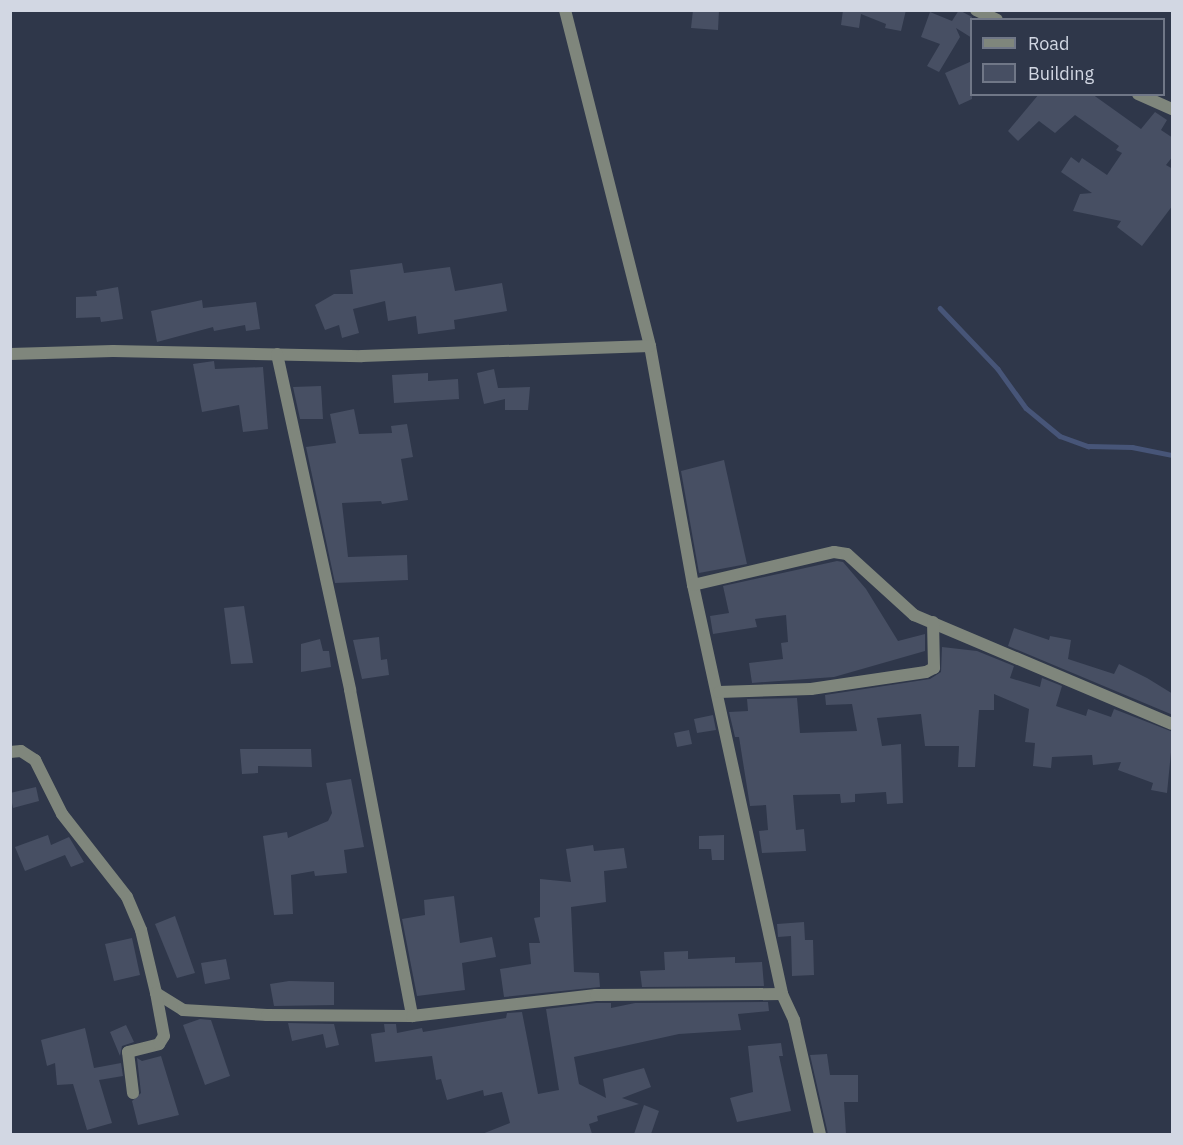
<!DOCTYPE html>
<style>
body{margin:0}
#map{position:relative;width:1183px;height:1145px;overflow:hidden;background:#2f374a;font-family:"IBM Plex Sans",sans-serif}
div>[style]{position:absolute}
[style*='--x']{left:calc(var(--x)*1px);top:calc(var(--y)*1px);width:calc(var(--w)*1px);rotate:calc(var(--a)*1deg)}
.stream>*{height:4.5px;margin:-2.25px;padding:0 2.25px;transform-origin:2.25px;border-radius:2.25px;background:#475578}
.building>*{inset:0;background:#474f63}
.minor>*{height:12px;margin:-6px;padding:0 6px;transform-origin:6px;border-radius:6px;background:#7f867c}
span{translate:-50% -50%;white-space:nowrap;text-align:center;line-height:1.15;-webkit-text-stroke:6px #2f374a;paint-order:stroke}
.frame{position:absolute;inset:0;border:12px solid #d2d7e3;pointer-events:none}
.legend{position:absolute;left:970px;top:18px;width:195px;height:78px;box-sizing:border-box;background:#2f374a;border:2px solid #707787;margin:0;padding:8px 10px;list-style:none;font-size:18px;color:#d2d7e3}
.legend li{display:flex;align-items:center;gap:12px;height:30px}
.legend b{width:30px;border:2px solid #707787}
</style>
<div id="map">
<div class="stream">
<i style="--x:940;--y:308;--w:84;--a:46.4"></i>
<i style="--x:998;--y:369;--w:48;--a:54.3"></i>
<i style="--x:1026;--y:408;--w:44;--a:39.5"></i>
<i style="--x:1060;--y:436;--w:30;--a:20"></i>
<i style="--x:1088;--y:446;--w:44;--a:1.3"></i>
<i style="--x:1132;--y:447;--w:41;--a:11.3"></i>
</div>
<div class="building">
<i style="clip-path:polygon(693px 10px,719px 10px,718px 30px,691px 28px)"></i>
<i style="clip-path:polygon(843px 10px,906px 10px,901px 31px,885px 28px,886px 24px,861px 14px,859px 28px,841px 25px)"></i>
<i style="clip-path:polygon(959px 10px,972px 17px,972px 38px,956px 28px,960px 37px,939px 72px,927px 66px,940px 44px,921px 37px,930px 12px,952px 21px)"></i>
<i style="clip-path:polygon(972px 61px,972px 99px,959px 105px,945px 73px)"></i>
<i style="clip-path:polygon(1039px 94px,1092px 94px,1141px 129px,1155px 112px,1167px 120px,1161px 130px,1173px 138px,1173px 156px,1166px 165px,1173px 169px,1173px 205px,1142px 246px,1117px 227px,1121px 221px,1073px 211px,1080px 194px,1092px 193px,1061px 172px,1071px 157px,1079px 163px,1082px 158px,1107px 175px,1122px 153px,1116px 150px,1119px 146px,1075px 115px,1055px 133px,1039px 121px,1018px 141px,1008px 131px)"></i>
<i style="clip-path:polygon(402px 263px,404px 273px,450px 267px,455px 291px,502px 283px,507px 311px,454px 320px,455px 329px,418px 334px,416px 316px,388px 321px,385px 301px,353px 309px,359px 333px,342px 338px,339px 325px,325px 330px,315px 305px,334px 294px,353px 294px,350px 270px)"></i>
<i style="clip-path:polygon(118px 287px,123px 319px,101px 322px,100px 317px,76px 318px,76px 297px,97px 296px,96px 291px)"></i>
<i style="clip-path:polygon(202px 300px,203px 308px,256px 302px,260px 329px,246px 331px,245px 325px,214px 331px,213px 327px,157px 342px,151px 311px)"></i>
<i style="clip-path:polygon(214px 361px,215px 369px,263px 367px,268px 429px,243px 432px,239px 405px,202px 412px,193px 364px)"></i>
<i style="clip-path:polygon(494px 369px,498px 388px,530px 387px,528px 410px,505px 410px,505px 399px,484px 404px,477px 373px)"></i>
<i style="clip-path:polygon(428px 373px,428px 381px,458px 379px,459px 399px,394px 403px,392px 375px)"></i>
<i style="clip-path:polygon(321px 386px,323px 419px,300px 419px,293px 387px)"></i>
<i style="clip-path:polygon(354px 409px,359px 434px,392px 433px,391px 426px,407px 424px,413px 457px,401px 459px,408px 500px,382px 504px,381px 501px,342px 503px,348px 557px,407px 555px,408px 580px,335px 583px,306px 447px,336px 443px,330px 414px)"></i>
<i style="clip-path:polygon(724px 460px,747px 564px,699px 573px,681px 471px)"></i>
<i style="clip-path:polygon(837px 561px,843px 562px,866px 589px,898px 641px,925px 634px,925px 651px,834px 677px,752px 683px,749px 663px,783px 659px,781px 643px,788px 642px,786px 615px,755px 619px,757px 627px,713px 634px,710px 616px,729px 613px,723px 586px)"></i>
<i style="clip-path:polygon(244px 606px,253px 663px,231px 664px,224px 608px)"></i>
<i style="clip-path:polygon(1014px 628px,1049px 640px,1050px 636px,1071px 640px,1068px 659px,1114px 674px,1119px 664px,1147px 678px,1173px 694px,1173px 715px,1008px 646px)"></i>
<i style="clip-path:polygon(379px 637px,381px 660px,387px 659px,389px 675px,362px 679px,353px 640px)"></i>
<i style="clip-path:polygon(320px 639px,323px 651px,329px 651px,331px 667px,301px 672px,301px 644px)"></i>
<i style="clip-path:polygon(942px 647px,977px 651px,1014px 666px,1010px 678px,1040px 687px,1042px 678px,1062px 686px,1056px 706px,1086px 716px,1088px 709px,1111px 717px,1114px 709px,1173px 732px,1167px 793px,1151px 790px,1153px 783px,1118px 770px,1121px 762px,1093px 765px,1092px 755px,1052px 757px,1051px 768px,1033px 766px,1035px 743px,1025px 742px,1029px 709px,994px 694px,994px 710px,979px 710px,975px 767px,958px 767px,959px 746px,925px 746px,921px 714px,877px 718px,882px 746px,901px 744px,903px 803px,887px 804px,886px 792px,855px 794px,855px 802px,841px 803px,840px 794px,793px 795px,796px 830px,804px 829px,806px 851px,762px 853px,759px 831px,768px 830px,766px 805px,750px 806px,739px 737px,735px 737px,729px 712px,748px 711px,747px 699px,797px 698px,800px 733px,857px 731px,852px 704px,826px 705px,825px 695px,930px 679px,941px 672px)"></i>
<i style="clip-path:polygon(713px 715px,716px 730px,697px 733px,694px 719px)"></i>
<i style="clip-path:polygon(689px 730px,692px 744px,677px 747px,674px 733px)"></i>
<i style="clip-path:polygon(240px 749px,311px 749px,312px 767px,258px 766px,258px 773px,242px 774px)"></i>
<i style="clip-path:polygon(351px 779px,364px 847px,344px 850px,347px 873px,315px 876px,314px 871px,291px 875px,293px 914px,274px 915px,263px 836px,287px 832px,288px 838px,328px 821px,332px 813px,326px 783px)"></i>
<i style="clip-path:polygon(36px 787px,39px 801px,13px 808px,10px 793px)"></i>
<i style="clip-path:polygon(48px 835px,51px 845px,69px 837px,84px 862px,71px 867px,65px 855px,25px 871px,15px 847px)"></i>
<i style="clip-path:polygon(724px 835px,724px 860px,712px 860px,711px 849px,699px 849px,699px 836px)"></i>
<i style="clip-path:polygon(593px 845px,594px 851px,624px 848px,627px 868px,604px 871px,606px 902px,571px 907px,574px 972px,599px 973px,600px 987px,504px 997px,500px 969px,531px 964px,529px 943px,540px 943px,534px 918px,540px 917px,540px 879px,571px 882px,566px 849px)"></i>
<i style="clip-path:polygon(454px 896px,460px 943px,492px 937px,496px 957px,462px 963px,465px 990px,417px 996px,402px 919px,425px 915px,424px 900px)"></i>
<i style="clip-path:polygon(175px 916px,195px 973px,177px 978px,155px 924px)"></i>
<i style="clip-path:polygon(804px 922px,805px 940px,813px 940px,814px 975px,792px 976px,791px 936px,778px 937px,777px 924px)"></i>
<i style="clip-path:polygon(132px 938px,140px 975px,114px 981px,105px 944px)"></i>
<i style="clip-path:polygon(688px 951px,688px 959px,735px 957px,735px 963px,762px 962px,764px 986px,642px 987px,640px 971px,665px 970px,664px 952px)"></i>
<i style="clip-path:polygon(226px 959px,230px 979px,205px 984px,201px 963px)"></i>
<i style="clip-path:polygon(289px 981px,334px 982px,334px 1005px,274px 1006px,270px 984px)"></i>
<i style="clip-path:polygon(768px 1002px,769px 1011px,738px 1014px,741px 1030px,679px 1034px,574px 1057px,579px 1084px,606px 1098px,603px 1079px,644px 1068px,651px 1087px,622px 1098px,639px 1104px,597px 1116px,598px 1121px,589px 1124px,592px 1134px,482px 1134px,510px 1123px,502px 1092px,484px 1096px,483px 1090px,447px 1100px,441px 1079px,436px 1080px,432px 1056px,375px 1062px,371px 1034px,385px 1032px,384px 1024px,396px 1024px,397px 1033px,422px 1028px,423px 1032px,506px 1018px,507px 1013px,522px 1012px,538px 1094px,559px 1090px,546px 1009px,596px 1003px,611px 1003px,611px 1008px,635px 1003px)"></i>
<i style="clip-path:polygon(200px 1019px,211px 1020px,230px 1076px,205px 1085px,183px 1025px)"></i>
<i style="clip-path:polygon(288px 1023px,334px 1024px,339px 1045px,326px 1048px,323px 1034px,292px 1041px)"></i>
<i style="clip-path:polygon(126px 1025px,134px 1042px,122px 1046px,120px 1056px,110px 1032px)"></i>
<i style="clip-path:polygon(85px 1028px,94px 1068px,121px 1063px,123px 1076px,99px 1080px,112px 1123px,87px 1130px,73px 1084px,57px 1085px,55px 1063px,47px 1066px,41px 1040px)"></i>
<i style="clip-path:polygon(781px 1043px,783px 1056px,779px 1056px,791px 1111px,737px 1122px,730px 1098px,753px 1092px,748px 1046px)"></i>
<i style="clip-path:polygon(827px 1054px,830px 1075px,858px 1075px,858px 1102px,844px 1102px,846px 1134px,828px 1134px,810px 1055px)"></i>
<i style="clip-path:polygon(161px 1056px,179px 1115px,138px 1125px,132px 1101px,141px 1093px,137px 1058px,142px 1061px)"></i>
<i style="clip-path:polygon(644px 1105px,659px 1111px,651px 1134px,634px 1134px)"></i>
</div>
<div class="minor">
<i style="--x:565;--y:10;--w:347;--a:75.8"></i>
<i style="--x:650;--y:346;--w:243;--a:79.8"></i>
<i style="--x:693;--y:585;--w:419;--a:77.7"></i>
<i style="--x:782;--y:994;--w:29;--a:65"></i>
<i style="--x:794;--y:1020;--w:117;--a:77.2"></i>
<i style="--x:976;--y:10;--w:23;--a:25"></i>
<i style="--x:1138;--y:94;--w:37;--a:24"></i>
<i style="--x:10;--y:354;--w:103;--a:-1.7"></i>
<i style="--x:113;--y:351;--w:249;--a:1.2"></i>
<i style="--x:362;--y:356;--w:288;--a:-2"></i>
<i style="--x:277;--y:354;--w:344;--a:77.7"></i>
<i style="--x:350;--y:690;--w:332;--a:79.2"></i>
<i style="--x:693;--y:585;--w:145;--a:-13.2"></i>
<i style="--x:834;--y:552;--w:13;--a:9"></i>
<i style="--x:847;--y:554;--w:91;--a:42.3"></i>
<i style="--x:914;--y:615;--w:280;--a:22.9"></i>
<i style="--x:719;--y:692;--w:92;--a:-1.9"></i>
<i style="--x:811;--y:689;--w:116;--a:-8.4"></i>
<i style="--x:926;--y:672;--w:9;--a:-27"></i>
<i style="--x:934;--y:668;--w:46;--a:-91.2"></i>
<i style="--x:10;--y:752;--w:11;--a:-5"></i>
<i style="--x:21;--y:751;--w:17;--a:33"></i>
<i style="--x:35;--y:760;--w:60;--a:63.4"></i>
<i style="--x:62;--y:814;--w:105;--a:51.9"></i>
<i style="--x:127;--y:897;--w:36;--a:67"></i>
<i style="--x:141;--y:930;--w:65;--a:76.6"></i>
<i style="--x:156;--y:993;--w:32;--a:32"></i>
<i style="--x:183;--y:1010;--w:84;--a:3.4"></i>
<i style="--x:267;--y:1015;--w:145;--a:0.4"></i>
<i style="--x:412;--y:1016;--w:185;--a:-6.5"></i>
<i style="--x:596;--y:995;--w:186;--a:-0.3"></i>
<i style="--x:133;--y:1093;--w:41;--a:-97"></i>
<i style="--x:128;--y:1052;--w:32;--a:-14"></i>
<i style="--x:159;--y:1044;--w:9;--a:-58"></i>
<i style="--x:164;--y:1036;--w:44;--a:-100.5"></i>
</div>
<div class="frame"></div>
<ul class="legend">
<li><b style="height:8px;background:#7f867c"></b>Road</li>
<li><b style="height:16px;background:#474f63"></b>Building</li>
</ul>
</div>
